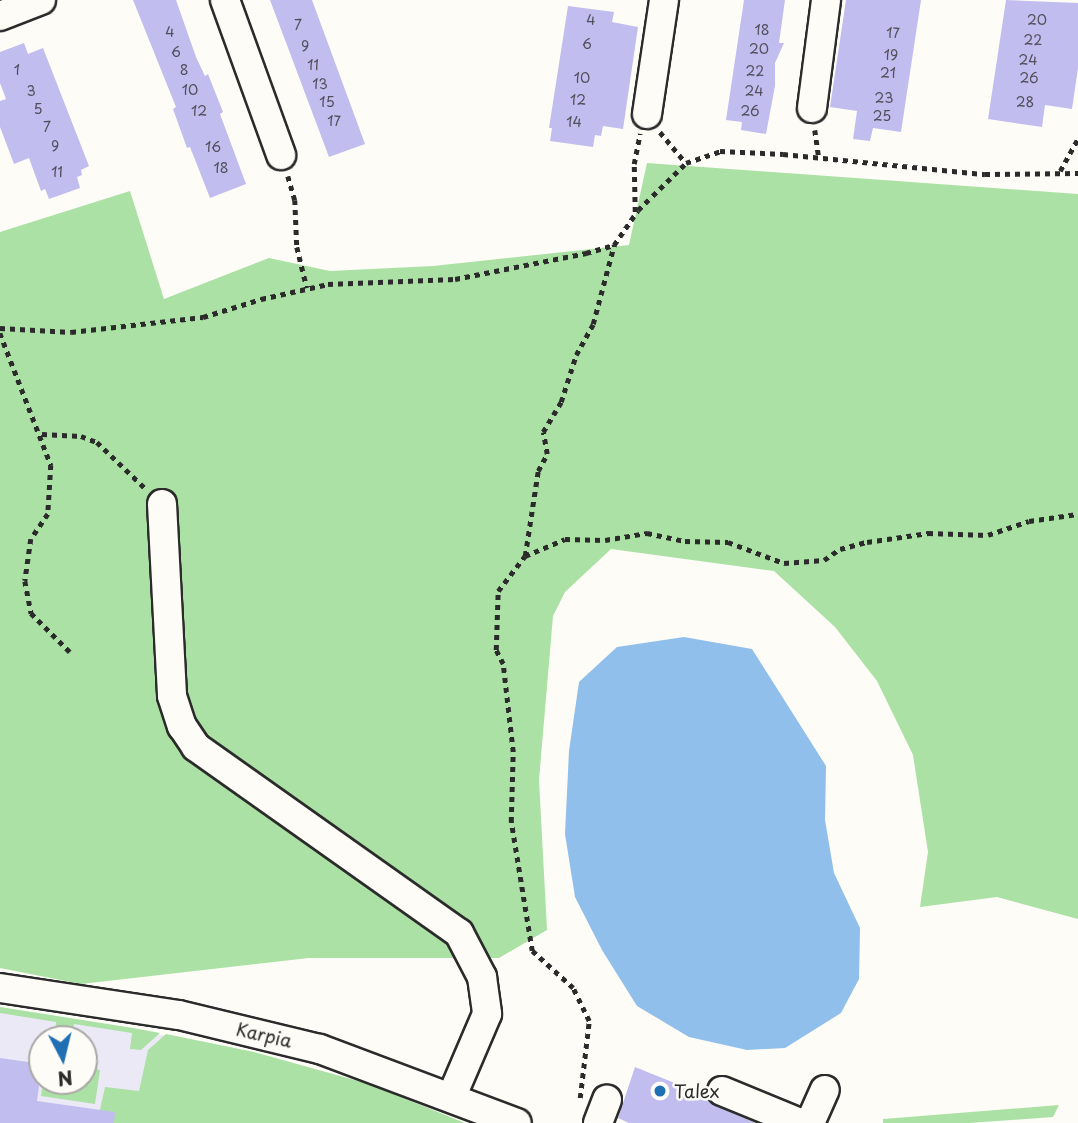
<!DOCTYPE html>
<style>
body{margin:0}
#map{position:relative;width:1078px;height:1123px;overflow:hidden;background:#fdfcf7;font-family:"Playpen Sans",sans-serif}
div>[style]{position:absolute}
[style*='--x']{left:calc(var(--x)*1px);top:calc(var(--y)*1px);width:calc(var(--w)*1px);rotate:calc(var(--a)*1deg)}
.built>*{inset:0;background:#ebe9f5}
.green>*{inset:0;background:#abe1a4}
.water>*{inset:0;background:#8fbfea}
.building>*{inset:0;background:#c1bdef}
.path>*{height:4.5px;margin-top:-2.25px;transform-origin:0;background:repeating-linear-gradient(90deg,#2b2b2b 0 5px,transparent 0 10px)}
.roads{filter:drop-shadow(2px 0 #2b2b2b) drop-shadow(-2px 0 #2b2b2b) drop-shadow(0 2px #2b2b2b) drop-shadow(0 -2px #2b2b2b)}
.minor>*{height:28px;margin:-14px;padding:0 14px;transform-origin:14px;border-radius:14px;background:#fdfcf7}
.dots>*{width:19px;height:19px;translate:-50% -50%;box-sizing:border-box;border:4px solid #fdfcf7;border-radius:50%}
span{translate:-50% -50%;white-space:nowrap;text-align:center;line-height:1.15;-webkit-text-stroke:5px #fdfcf7;paint-order:stroke}
.number-label{font-size:14px;color:#50505c}
.number-label span{-webkit-text-stroke-width:0}
.street-label{font-size:18px;color:#2b2b2b}
.poi-label{font-size:18px;color:#2b2b2b}
.left{translate:0 -50%;text-align:left}
.north{position:absolute;left:28px;top:1025px;width:70px;height:70px;box-sizing:border-box;background:#fdfcf7;border:2px solid #a9a8a5;border-radius:50%;rotate:173deg;font-size:19px;font-weight:700;line-height:28px;text-align:center;color:#2b2b2b}
.north::after{content:'';display:block;margin:auto;width:24px;height:32px;background:#1f6fb2;clip-path:polygon(50% 0,100% 100%,50% 72%,0 100%)}
</style>
<div id="map">
<div class="built">
<i style="clip-path:polygon(evenodd,0 1007px,190px 1040px,162px 1123px,0 1123px,0 1007px,42px 1039px,84px 1039px,84px 1081px,42px 1081px,42px 1039px)"></i>
</div>
<div class="green">
<i style="clip-path:polygon(647px 163px,1078px 194px,1078px 919px,997px 897px,920px 907px,928px 852px,913px 755px,877px 681px,835px 627px,774px 571px,611px 549px,565px 592px,553px 616px,539px 780px,547px 930px,499px 958px,309px 958px,81px 984px,0 968px,0 232px,130px 191px,164px 299px,269px 258px,330px 271px,433px 266px,629px 245px)"></i>
<i style="clip-path:polygon(0 1007px,133px 1028px,160px 1033px,141px 1050px,130px 1049px,132px 1033px,74px 1024px,71px 1036px,62px 1039px,55px 1034px,56px 1022px,0 1013px)"></i>
<i style="clip-path:polygon(166px 1034px,254px 1052px,369px 1084px,465px 1123px,97px 1123px,105px 1087px,139px 1091px,148px 1050px)"></i>
<i style="clip-path:polygon(84px 1067px,100px 1070px,95px 1104px,41px 1096px,43px 1081px,84px 1081px)"></i>
<i style="clip-path:polygon(1059px 1105px,1053px 1117px,969px 1123px,883px 1123px,883px 1119px)"></i>
</div>
<div class="water">
<i style="clip-path:polygon(684px 637px,752px 649px,826px 766px,825px 820px,834px 873px,860px 928px,859px 979px,841px 1013px,785px 1048px,747px 1050px,689px 1037px,637px 1006px,602px 950px,575px 897px,565px 834px,569px 751px,579px 682px,617px 647px)"></i>
</div>
<div class="building">
<i style="clip-path:polygon(133px 0,176px 0,196px 57px,205px 76px,208px 74px,223px 112px,220px 114px,246px 184px,210px 198px,190px 147px,187px 148px,173px 109px,176px 107px)"></i>
<i style="clip-path:polygon(270px 0,312px 0,365px 144px,329px 157px)"></i>
<i style="clip-path:polygon(744px 0,785px 0,779px 43px,784px 43px,775px 63px,775px 86px,766px 134px,741px 130px,742px 122px,726px 120px)"></i>
<i style="clip-path:polygon(846px 0,921px 0,901px 132px,873px 128px,870px 141px,853px 139px,857px 111px,830px 107px)"></i>
<i style="clip-path:polygon(1006px 0,1078px 3px,1078px 68px,1072px 109px,1045px 105px,1042px 127px,988px 119px)"></i>
<i style="clip-path:polygon(568px 6px,614px 12px,612px 22px,638px 27px,623px 129px,603px 126px,601px 136px,595px 135px,593px 147px,550px 141px,552px 128px,549px 128px)"></i>
<i style="clip-path:polygon(24px 43px,28px 54px,43px 48px,89px 166px,81px 170px,82px 175px,77px 177px,80px 188px,49px 199px,45px 189px,41px 191px,29px 158px,14px 164px,0 127px,0 101px,6px 99px,0 83px,0 52px)"></i>
<i style="clip-path:polygon(0 1058px,42px 1064px,37px 1101px,115px 1112px,114px 1123px,0 1123px)"></i>
<i style="clip-path:polygon(635px 1067px,707px 1096px,716px 1106px,756px 1123px,629px 1123px,618px 1118px)"></i>
</div>
<div class="path">
<i style="--x:815;--y:130;--w:28;--a:82"></i>
<i style="--x:660;--y:132;--w:40;--a:50"></i>
<i style="--x:1060;--y:171;--w:37;--a:-61"></i>
<i style="--x:288;--y:176;--w:25;--a:74"></i>
<i style="--x:295;--y:200;--w:47;--a:87.6"></i>
<i style="--x:297;--y:247;--w:42;--a:76.3"></i>
<i style="--x:635;--y:212;--w:48;--a:-91.2"></i>
<i style="--x:634;--y:164;--w:31;--a:-79"></i>
<i style="--x:0;--y:328;--w:71;--a:3.2"></i>
<i style="--x:71;--y:332;--w:133;--a:-6.5"></i>
<i style="--x:203;--y:317;--w:61;--a:-17.2"></i>
<i style="--x:261;--y:299;--w:69;--a:-12.6"></i>
<i style="--x:328;--y:284;--w:127;--a:-2.3"></i>
<i style="--x:455;--y:279;--w:134;--a:-11.2"></i>
<i style="--x:586;--y:253;--w:29;--a:-16"></i>
<i style="--x:614;--y:245;--w:42;--a:-55.6"></i>
<i style="--x:638;--y:210;--w:67;--a:-44.4"></i>
<i style="--x:686;--y:163;--w:36;--a:-19"></i>
<i style="--x:720;--y:151;--w:63;--a:2.7"></i>
<i style="--x:783;--y:154;--w:203;--a:5.7"></i>
<i style="--x:985;--y:174;--w:93;--a:-0.6"></i>
<i style="--x:0;--y:333;--w:142;--a:68.9"></i>
<i style="--x:51;--y:465;--w:49;--a:93.5"></i>
<i style="--x:48;--y:514;--w:30;--a:124"></i>
<i style="--x:31;--y:539;--w:42;--a:98.1"></i>
<i style="--x:25;--y:581;--w:33;--a:79"></i>
<i style="--x:31;--y:613;--w:55;--a:45"></i>
<i style="--x:42;--y:434;--w:39;--a:3"></i>
<i style="--x:81;--y:436;--w:17;--a:21"></i>
<i style="--x:97;--y:442;--w:68;--a:43.8"></i>
<i style="--x:525;--y:556;--w:43;--a:-23"></i>
<i style="--x:565;--y:539;--w:40;--a:1.4"></i>
<i style="--x:605;--y:540;--w:43;--a:-9.5"></i>
<i style="--x:647;--y:533;--w:39;--a:12"></i>
<i style="--x:685;--y:541;--w:43;--a:1.3"></i>
<i style="--x:728;--y:542;--w:60;--a:20.6"></i>
<i style="--x:784;--y:563;--w:40;--a:-4.3"></i>
<i style="--x:824;--y:560;--w:19;--a:-35"></i>
<i style="--x:840;--y:549;--w:28;--a:-15"></i>
<i style="--x:867;--y:542;--w:62;--a:-8.4"></i>
<i style="--x:928;--y:533;--w:60;--a:1.9"></i>
<i style="--x:988;--y:535;--w:43;--a:-18.9"></i>
<i style="--x:1029;--y:521;--w:49;--a:-8.1"></i>
<i style="--x:580;--y:1098;--w:78;--a:-83.3"></i>
<i style="--x:589;--y:1021;--w:37;--a:-116"></i>
<i style="--x:573;--y:988;--w:55;--a:-137.9"></i>
<i style="--x:532;--y:951;--w:131;--a:-99.2"></i>
<i style="--x:511;--y:822;--w:70;--a:-88.4"></i>
<i style="--x:513;--y:752;--w:89;--a:-96.5"></i>
<i style="--x:503;--y:664;--w:16;--a:-117"></i>
<i style="--x:496;--y:650;--w:59;--a:-88.1"></i>
<i style="--x:498;--y:591;--w:44;--a:-52.4"></i>
<i style="--x:525;--y:556;--w:86;--a:-81.3"></i>
<i style="--x:538;--y:471;--w:19;--a:-62"></i>
<i style="--x:547;--y:454;--w:22;--a:-100"></i>
<i style="--x:543;--y:432;--w:35;--a:-59"></i>
<i style="--x:561;--y:402;--w:49;--a:-72.3"></i>
<i style="--x:576;--y:355;--w:35;--a:-61"></i>
<i style="--x:593;--y:324;--w:82;--a:-75.1"></i>
</div>
<div class="roads">
<div class="minor">
<i style="--x:225;--y:0;--w:165;--a:70.1"></i>
<i style="--x:0;--y:16;--w:44;--a:-21.3"></i>
<i style="--x:812;--y:108;--w:109;--a:-82.6"></i>
<i style="--x:647;--y:114;--w:115;--a:-81.5"></i>
<i style="--x:162;--y:504;--w:192;--a:87"></i>
<i style="--x:172;--y:696;--w:32;--a:72"></i>
<i style="--x:182;--y:726;--w:25;--a:56"></i>
<i style="--x:196;--y:747;--w:322;--a:35.3"></i>
<i style="--x:459;--y:933;--w:50;--a:62.4"></i>
<i style="--x:482;--y:977;--w:37;--a:82"></i>
<i style="--x:487;--y:1014;--w:91;--a:113.2"></i>
<i style="--x:0;--y:988;--w:181;--a:8.6"></i>
<i style="--x:179;--y:1015;--w:145;--a:13.6"></i>
<i style="--x:320;--y:1049;--w:210;--a:20.6"></i>
<i style="--x:722;--y:1091;--w:84;--a:22.3"></i>
<i style="--x:598;--y:1123;--w:25;--a:-69"></i>
<i style="--x:810;--y:1123;--w:36;--a:-66"></i>
</div>
</div>
<div class="dots">
<i style="left:660px;top:1091px;background:#1f6fb2"></i>
</div>
<div class="number-label">
<span style="left:591px;top:20px">4</span>
<span style="left:1037px;top:20px">20</span>
<span style="left:298px;top:25px">7</span>
<span style="left:762px;top:30px">18</span>
<span style="left:170px;top:32px">4</span>
<span style="left:893px;top:33px">17</span>
<span style="left:1033px;top:40px">22</span>
<span style="left:587px;top:44px">6</span>
<span style="left:305px;top:46px">9</span>
<span style="left:759px;top:49px">20</span>
<span style="left:176px;top:52px">6</span>
<span style="left:891px;top:55px">19</span>
<span style="left:1028px;top:60px">24</span>
<span style="left:313px;top:65px">11</span>
<span style="left:17px;top:70px">1</span>
<span style="left:184px;top:70px">8</span>
<span style="left:755px;top:71px">22</span>
<span style="left:888px;top:73px">21</span>
<span style="left:582px;top:78px">10</span>
<span style="left:1029px;top:78px">26</span>
<span style="left:320px;top:84px">13</span>
<span style="left:190px;top:90px">10</span>
<span style="left:31px;top:91px">3</span>
<span style="left:754px;top:91px">24</span>
<span style="left:884px;top:98px">23</span>
<span style="left:578px;top:100px">12</span>
<span style="left:327px;top:102px">15</span>
<span style="left:1025px;top:102px">28</span>
<span style="left:38px;top:109px">5</span>
<span style="left:199px;top:111px">12</span>
<span style="left:750px;top:111px">26</span>
<span style="left:882px;top:116px">25</span>
<span style="left:334px;top:121px">17</span>
<span style="left:574px;top:122px">14</span>
<span style="left:47px;top:127px">7</span>
<span style="left:55px;top:146px">9</span>
<span style="left:213px;top:147px">16</span>
<span style="left:221px;top:168px">18</span>
<span style="left:57px;top:172px">11</span>
</div>
<div class="street-label">
<span style="left:264px;top:1035px;rotate:13deg">Karpia</span>
</div>
<div class="poi-label">
<span class="left" style="left:674px;top:1091px">Talex</span>
</div>
<div class="north">N</div>
</div>
